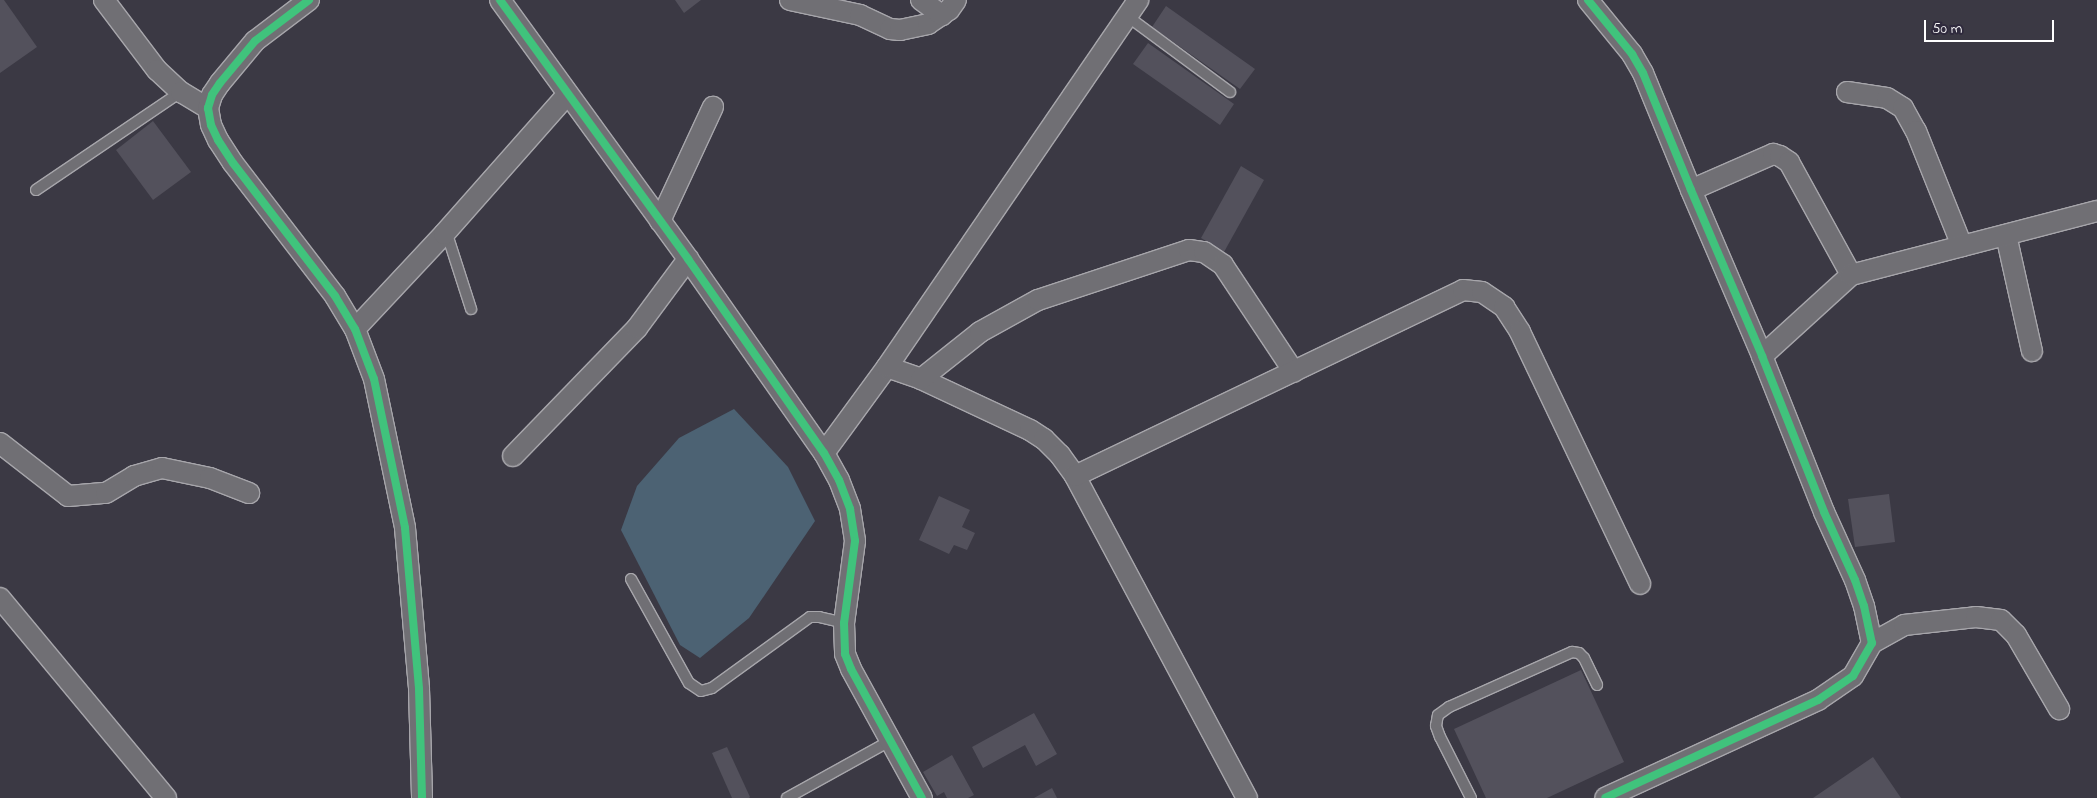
<!DOCTYPE html>
<style>
body{margin:0}
#map{position:relative;width:2097px;height:798px;overflow:hidden;background:#3b3944;font-family:"Indie Flower",sans-serif}
div>[style]{position:absolute}
[style*='--x']{left:calc(var(--x)*1px);top:calc(var(--y)*1px);width:calc(var(--w)*1px);rotate:calc(var(--a)*1deg)}
.water>*{inset:0;background:#4c6273}
.building>*{inset:0;background:#53515c}
.roads{filter:drop-shadow(1px 0 #a7a6ab) drop-shadow(-1px 0 #a7a6ab) drop-shadow(0 1px #a7a6ab) drop-shadow(0 -1px #a7a6ab)}
.lane>*{height:10px;margin:-5px;padding:0 5px;transform-origin:5px;border-radius:5px;background:#706f74}
.street>*{height:20px;margin:-10px;padding:0 10px;transform-origin:10px;border-radius:10px;background:#706f74}
.cycleway>*{height:8px;margin:-4px;padding:0 4px;transform-origin:4px;border-radius:4px;background:#40c37c}
span{translate:-50% -50%;white-space:nowrap;text-align:center;line-height:1.15;-webkit-text-stroke:4px #2f2a3d;paint-order:stroke}
.scale{position:absolute;left:1924px;top:20px;width:130px;height:22px;box-sizing:border-box;border:2px solid #fff;border-top:0;padding-left:6px;font-size:15px;line-height:18px;white-space:nowrap;color:#fff;-webkit-text-stroke:4px #2f2a3d;paint-order:stroke}
</style>
<div id="map">
<div class="water">
<i style="clip-path:polygon(734px 409px,788px 467px,815px 521px,749px 618px,700px 658px,680px 645px,621px 530px,637px 486px,679px 438px)"></i>
</div>
<div class="building">
<i style="clip-path:polygon(0 0,4px 0,37px 47px,0 73px)"></i>
<i style="clip-path:polygon(675px 0,701px 0,684px 13px)"></i>
<i style="clip-path:polygon(1166px 6px,1255px 69px,1240px 89px,1152px 27px)"></i>
<i style="clip-path:polygon(1148px 43px,1234px 104px,1220px 125px,1133px 64px)"></i>
<i style="clip-path:polygon(153px 121px,191px 172px,153px 200px,116px 150px)"></i>
<i style="clip-path:polygon(1241px 166px,1264px 180px,1224px 252px,1201px 238px)"></i>
<i style="clip-path:polygon(1889px 494px,1895px 542px,1855px 547px,1848px 499px)"></i>
<i style="clip-path:polygon(939px 496px,970px 510px,962px 527px,975px 533px,967px 550px,954px 545px,949px 554px,919px 540px)"></i>
<i style="clip-path:polygon(1581px 670px,1624px 762px,1547px 798px,1486px 798px,1454px 729px)"></i>
<i style="clip-path:polygon(1034px 713px,1057px 754px,1036px 766px,1025px 745px,983px 768px,972px 747px)"></i>
<i style="clip-path:polygon(727px 747px,750px 797px,749px 798px,732px 798px,712px 753px)"></i>
<i style="clip-path:polygon(952px 755px,974px 795px,968px 798px,947px 798px,944px 792px,937px 796px,923px 772px)"></i>
<i style="clip-path:polygon(1873px 757px,1901px 798px,1813px 798px)"></i>
<i style="clip-path:polygon(1052px 788px,1057px 798px,1034px 798px)"></i>
</div>
<div class="roads">
<div class="lane">
<i style="--x:1127;--y:16;--w:128;--a:36.4"></i>
<i style="--x:36;--y:190;--w:175;--a:-34.1"></i>
<i style="--x:446;--y:231;--w:82;--a:72.2"></i>
<i style="--x:631;--y:579;--w:119;--a:60.9"></i>
<i style="--x:689;--y:683;--w:14;--a:34"></i>
<i style="--x:701;--y:691;--w:11;--a:-15"></i>
<i style="--x:712;--y:688;--w:121;--a:-35.9"></i>
<i style="--x:810;--y:617;--w:9;--a:0"></i>
<i style="--x:819;--y:617;--w:26;--a:13"></i>
<i style="--x:787;--y:798;--w:118;--a:-29"></i>
<i style="--x:1471;--y:798;--w:68;--a:-116.9"></i>
<i style="--x:1440;--y:737;--w:12;--a:-110"></i>
<i style="--x:1436;--y:726;--w:11;--a:-80"></i>
<i style="--x:1438;--y:715;--w:14;--a:-36"></i>
<i style="--x:1449;--y:707;--w:135;--a:-24.1"></i>
<i style="--x:1572;--y:652;--w:7;--a:8"></i>
<i style="--x:1579;--y:653;--w:7;--a:45"></i>
<i style="--x:1584;--y:658;--w:30;--a:64"></i>
</div>
<div class="street">
<i style="--x:104;--y:0;--w:88;--a:52.9"></i>
<i style="--x:157;--y:70;--w:33;--a:43"></i>
<i style="--x:181;--y:92;--w:31;--a:31"></i>
<i style="--x:309;--y:0;--w:68;--a:142.8"></i>
<i style="--x:255;--y:41;--w:55;--a:129.8"></i>
<i style="--x:220;--y:83;--w:14;--a:124"></i>
<i style="--x:212;--y:95;--w:14;--a:107"></i>
<i style="--x:208;--y:108;--w:17;--a:80"></i>
<i style="--x:211;--y:125;--w:17;--a:65"></i>
<i style="--x:218;--y:140;--w:27;--a:57"></i>
<i style="--x:233;--y:163;--w:168;--a:52.5"></i>
<i style="--x:335;--y:296;--w:39;--a:59"></i>
<i style="--x:355;--y:329;--w:53;--a:69.2"></i>
<i style="--x:374;--y:379;--w:152;--a:78.2"></i>
<i style="--x:405;--y:528;--w:162;--a:85"></i>
<i style="--x:419;--y:689;--w:109;--a:88.4"></i>
<i style="--x:500;--y:0;--w:320;--a:54"></i>
<i style="--x:688;--y:259;--w:237;--a:55"></i>
<i style="--x:824;--y:453;--w:31;--a:61"></i>
<i style="--x:839;--y:480;--w:31;--a:69"></i>
<i style="--x:850;--y:509;--w:32;--a:81"></i>
<i style="--x:855;--y:541;--w:83;--a:97.6"></i>
<i style="--x:844;--y:623;--w:31;--a:88"></i>
<i style="--x:845;--y:654;--w:16;--a:68"></i>
<i style="--x:851;--y:669;--w:147;--a:61.2"></i>
<i style="--x:790;--y:0;--w:72;--a:12.1"></i>
<i style="--x:860;--y:15;--w:33;--a:25"></i>
<i style="--x:890;--y:29;--w:10;--a:6"></i>
<i style="--x:900;--y:30;--w:29;--a:-12"></i>
<i style="--x:928;--y:24;--w:25;--a:-34"></i>
<i style="--x:949;--y:10;--w:12;--a:-55"></i>
<i style="--x:921;--y:0;--w:26;--a:36"></i>
<i style="--x:1588;--y:0;--w:70;--a:50.8"></i>
<i style="--x:1632;--y:54;--w:22;--a:60"></i>
<i style="--x:1643;--y:73;--w:126;--a:67.7"></i>
<i style="--x:1691;--y:190;--w:181;--a:66.8"></i>
<i style="--x:1762;--y:356;--w:168;--a:68.3"></i>
<i style="--x:1824;--y:512;--w:75;--a:65.5"></i>
<i style="--x:1855;--y:580;--w:28;--a:71"></i>
<i style="--x:1864;--y:606;--w:38;--a:78"></i>
<i style="--x:1872;--y:643;--w:38;--a:120"></i>
<i style="--x:1853;--y:676;--w:42;--a:145.6"></i>
<i style="--x:1818;--y:700;--w:234;--a:155.3"></i>
<i style="--x:1847;--y:92;--w:40;--a:8.5"></i>
<i style="--x:1887;--y:98;--w:19;--a:32"></i>
<i style="--x:1903;--y:108;--w:26;--a:61"></i>
<i style="--x:1916;--y:131;--w:124;--a:68.2"></i>
<i style="--x:1691;--y:190;--w:90;--a:-23.7"></i>
<i style="--x:1773;--y:154;--w:7;--a:16"></i>
<i style="--x:1780;--y:156;--w:11;--a:34"></i>
<i style="--x:1789;--y:162;--w:129;--a:61.2"></i>
<i style="--x:660;--y:221;--w:126;--a:-65.1"></i>
<i style="--x:2006;--y:235;--w:119;--a:77.4"></i>
<i style="--x:355;--y:329;--w:130;--a:-46.9"></i>
<i style="--x:444;--y:234;--w:186;--a:-48.5"></i>
<i style="--x:1762;--y:356;--w:120;--a:-42.3"></i>
<i style="--x:1851;--y:275;--w:254;--a:-14.6"></i>
<i style="--x:887;--y:367;--w:36;--a:19"></i>
<i style="--x:921;--y:379;--w:120;--a:25.1"></i>
<i style="--x:1030;--y:430;--w:17;--a:33"></i>
<i style="--x:1044;--y:439;--w:23;--a:45"></i>
<i style="--x:1060;--y:455;--w:26;--a:54"></i>
<i style="--x:1075;--y:476;--w:365;--a:61.9"></i>
<i style="--x:921;--y:379;--w:75;--a:-38.5"></i>
<i style="--x:980;--y:332;--w:66;--a:-28.9"></i>
<i style="--x:1038;--y:300;--w:159;--a:-18.3"></i>
<i style="--x:1189;--y:250;--w:15;--a:8"></i>
<i style="--x:1204;--y:252;--w:23;--a:34"></i>
<i style="--x:1223;--y:265;--w:128;--a:56.4"></i>
<i style="--x:0;--y:443;--w:86;--a:37.9"></i>
<i style="--x:68;--y:496;--w:38;--a:-5"></i>
<i style="--x:106;--y:493;--w:33;--a:-31"></i>
<i style="--x:134;--y:476;--w:29;--a:-16"></i>
<i style="--x:162;--y:468;--w:49;--a:11.8"></i>
<i style="--x:210;--y:478;--w:42;--a:21"></i>
<i style="--x:824;--y:453;--w:107;--a:-53.8"></i>
<i style="--x:887;--y:367;--w:445;--a:-55.6"></i>
<i style="--x:513;--y:456;--w:178;--a:-45.9"></i>
<i style="--x:637;--y:328;--w:86;--a:-53.5"></i>
<i style="--x:1075;--y:476;--w:430;--a:-25.6"></i>
<i style="--x:1463;--y:290;--w:19;--a:6"></i>
<i style="--x:1482;--y:292;--w:27;--a:34"></i>
<i style="--x:1504;--y:307;--w:30;--a:57"></i>
<i style="--x:1520;--y:332;--w:279;--a:64.5"></i>
<i style="--x:0;--y:598;--w:260;--a:50.3"></i>
<i style="--x:1872;--y:643;--w:37;--a:-29"></i>
<i style="--x:1904;--y:625;--w:72;--a:-6.3"></i>
<i style="--x:1976;--y:617;--w:25;--a:7"></i>
<i style="--x:2001;--y:620;--w:21;--a:45"></i>
<i style="--x:2016;--y:635;--w:86;--a:59.8"></i>
</div>
</div>
<div class="cycleway">
<i style="--x:309;--y:0;--w:68;--a:142.8"></i>
<i style="--x:255;--y:41;--w:55;--a:129.8"></i>
<i style="--x:220;--y:83;--w:14;--a:124"></i>
<i style="--x:212;--y:95;--w:14;--a:107"></i>
<i style="--x:208;--y:108;--w:17;--a:80"></i>
<i style="--x:211;--y:125;--w:17;--a:65"></i>
<i style="--x:218;--y:140;--w:27;--a:57"></i>
<i style="--x:233;--y:163;--w:168;--a:52.5"></i>
<i style="--x:335;--y:296;--w:39;--a:59"></i>
<i style="--x:355;--y:329;--w:53;--a:69.2"></i>
<i style="--x:374;--y:379;--w:152;--a:78.2"></i>
<i style="--x:405;--y:528;--w:162;--a:85"></i>
<i style="--x:419;--y:689;--w:109;--a:88.4"></i>
<i style="--x:500;--y:0;--w:320;--a:54"></i>
<i style="--x:688;--y:259;--w:237;--a:55"></i>
<i style="--x:824;--y:453;--w:31;--a:61"></i>
<i style="--x:839;--y:480;--w:31;--a:69"></i>
<i style="--x:850;--y:509;--w:32;--a:81"></i>
<i style="--x:855;--y:541;--w:83;--a:97.6"></i>
<i style="--x:844;--y:623;--w:31;--a:88"></i>
<i style="--x:845;--y:654;--w:16;--a:68"></i>
<i style="--x:851;--y:669;--w:147;--a:61.2"></i>
<i style="--x:1588;--y:0;--w:70;--a:50.8"></i>
<i style="--x:1632;--y:54;--w:22;--a:60"></i>
<i style="--x:1643;--y:73;--w:126;--a:67.7"></i>
<i style="--x:1691;--y:190;--w:181;--a:66.8"></i>
<i style="--x:1762;--y:356;--w:168;--a:68.3"></i>
<i style="--x:1824;--y:512;--w:75;--a:65.5"></i>
<i style="--x:1855;--y:580;--w:28;--a:71"></i>
<i style="--x:1864;--y:606;--w:38;--a:78"></i>
<i style="--x:1872;--y:643;--w:38;--a:120"></i>
<i style="--x:1853;--y:676;--w:42;--a:145.6"></i>
<i style="--x:1818;--y:700;--w:234;--a:155.3"></i>
</div>
<div class="scale">50 m</div>
</div>
